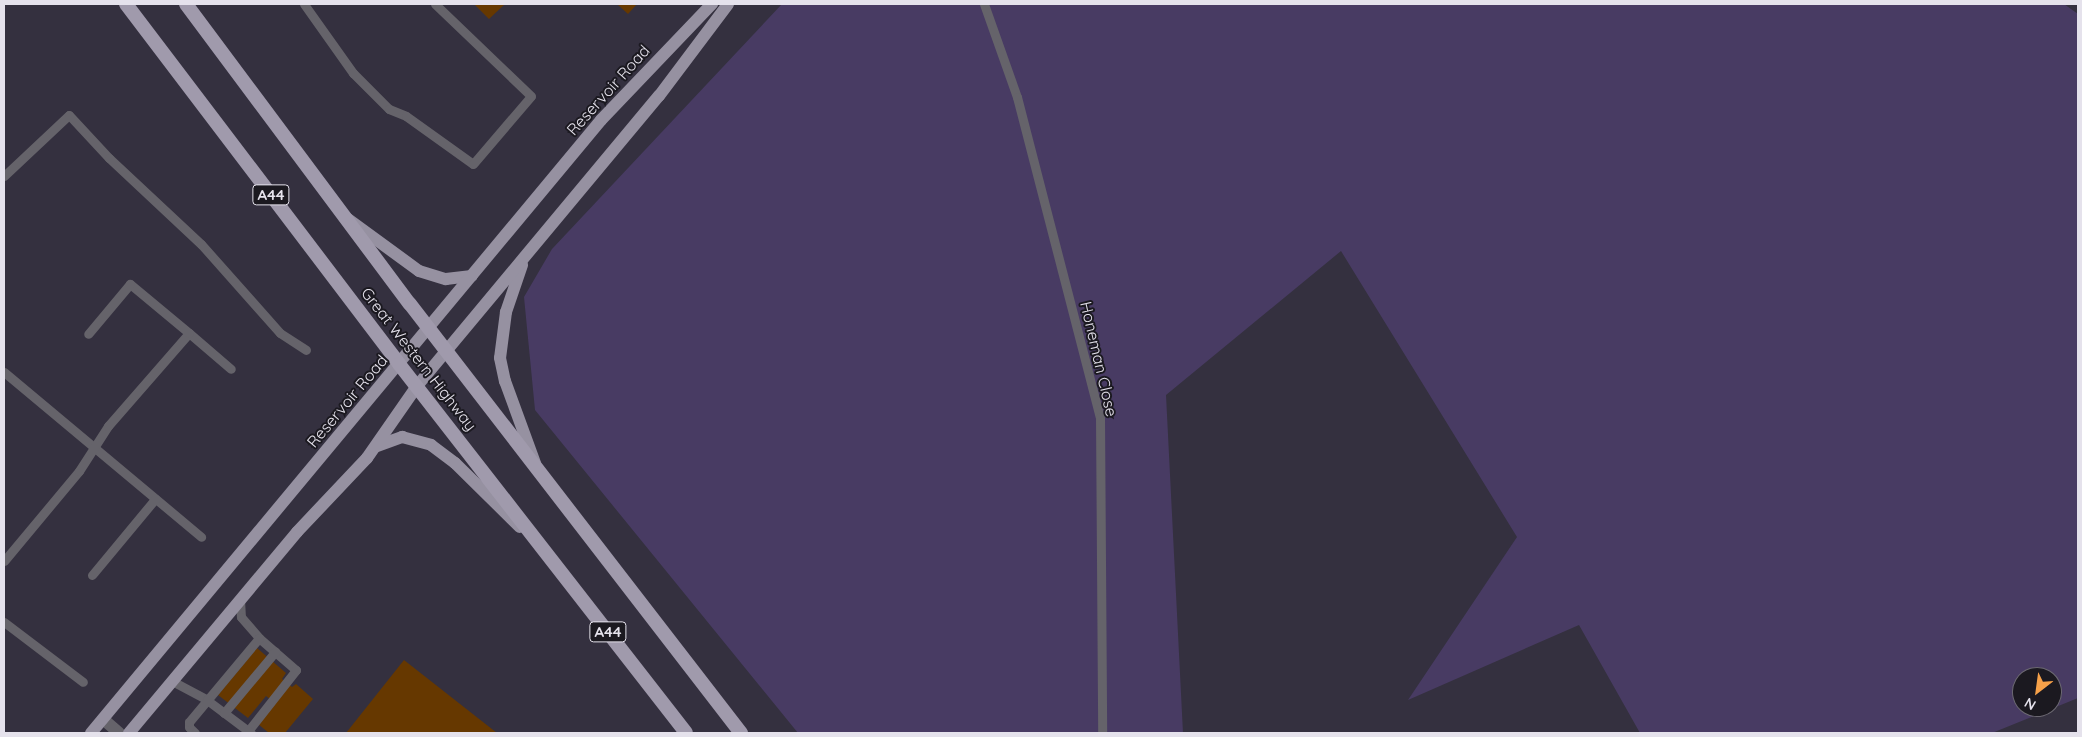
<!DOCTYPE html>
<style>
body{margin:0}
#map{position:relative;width:2082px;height:737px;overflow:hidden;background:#34303f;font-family:Quicksand,sans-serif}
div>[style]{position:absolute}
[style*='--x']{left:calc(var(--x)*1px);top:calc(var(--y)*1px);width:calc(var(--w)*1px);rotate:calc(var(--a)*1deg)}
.green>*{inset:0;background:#483b63}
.building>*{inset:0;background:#663800}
.service>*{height:9px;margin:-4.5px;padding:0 4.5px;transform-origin:4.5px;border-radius:4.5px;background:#65636a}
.minor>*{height:12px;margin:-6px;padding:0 6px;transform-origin:6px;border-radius:6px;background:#65636a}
.primary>*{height:12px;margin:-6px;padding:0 6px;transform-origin:6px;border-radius:6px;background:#9691a1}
.trunk>*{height:14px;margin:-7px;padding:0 7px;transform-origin:7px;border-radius:7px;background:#a09aac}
span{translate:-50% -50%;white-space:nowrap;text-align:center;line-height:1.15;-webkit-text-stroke:4px #1b1920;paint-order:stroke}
.shield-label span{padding:1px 4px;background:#1b1920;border:1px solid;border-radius:4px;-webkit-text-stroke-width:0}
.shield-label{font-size:15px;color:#e5e2ec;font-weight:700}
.street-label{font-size:16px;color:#e5e2ec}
.frame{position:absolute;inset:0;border:5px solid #e5e2ec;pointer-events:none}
.north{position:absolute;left:2012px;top:667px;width:50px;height:50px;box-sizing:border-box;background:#1b1920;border:1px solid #6c6972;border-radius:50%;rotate:210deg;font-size:14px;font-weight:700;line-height:20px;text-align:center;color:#e5e2ec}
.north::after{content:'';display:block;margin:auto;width:18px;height:22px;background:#f7a149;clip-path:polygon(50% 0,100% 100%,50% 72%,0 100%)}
</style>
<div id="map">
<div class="green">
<i style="clip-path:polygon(evenodd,782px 4px,2064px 4px,2078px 14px,2078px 698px,1992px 733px,1640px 733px,1579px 625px,1408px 700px,1517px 537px,1341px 251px,1166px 395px,1183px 733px,798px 733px,535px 410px,524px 297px,552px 249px,782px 4px,2022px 677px,2052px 677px,2052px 707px,2022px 707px,2022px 677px)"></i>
</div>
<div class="building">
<i style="clip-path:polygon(474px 4px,505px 4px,489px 19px)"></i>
<i style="clip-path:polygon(617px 4px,637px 4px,628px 14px)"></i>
<i style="clip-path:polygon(257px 648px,286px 673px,282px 679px,292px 687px,296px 684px,313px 699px,285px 733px,269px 733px,258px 724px,275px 703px,266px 696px,248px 718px,218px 695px)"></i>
<i style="clip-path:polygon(404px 660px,497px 733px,346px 733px)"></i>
</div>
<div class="service">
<i style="--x:304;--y:4;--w:85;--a:54.6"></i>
<i style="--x:353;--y:73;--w:51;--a:45"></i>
<i style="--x:389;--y:109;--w:18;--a:22"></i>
<i style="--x:406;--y:116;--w:82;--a:35.6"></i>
<i style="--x:473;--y:164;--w:89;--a:-49.5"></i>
<i style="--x:531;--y:96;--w:133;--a:-136.2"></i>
<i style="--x:984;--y:4;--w:99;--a:70.5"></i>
<i style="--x:1017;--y:97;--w:331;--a:75.5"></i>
<i style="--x:1100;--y:417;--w:316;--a:89.6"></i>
<i style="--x:4;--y:176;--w:89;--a:-43.2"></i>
<i style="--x:69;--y:115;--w:59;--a:47.1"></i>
<i style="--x:109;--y:158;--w:126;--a:43.1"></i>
<i style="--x:201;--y:244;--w:119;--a:48.4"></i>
<i style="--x:280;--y:333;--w:31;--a:33"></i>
<i style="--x:189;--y:333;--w:55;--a:40.6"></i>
<i style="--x:4;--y:372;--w:257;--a:39.9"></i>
<i style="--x:4;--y:561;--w:117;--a:-50.2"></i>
<i style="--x:79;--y:471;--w:54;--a:-57.2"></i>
<i style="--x:108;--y:426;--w:123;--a:-48.9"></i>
<i style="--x:189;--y:333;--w:77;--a:-140.3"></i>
<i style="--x:130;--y:284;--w:65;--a:130"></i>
<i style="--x:92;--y:575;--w:99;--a:-50.3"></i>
<i style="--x:240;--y:599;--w:18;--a:87"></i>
<i style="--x:241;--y:617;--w:28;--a:49"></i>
<i style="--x:259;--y:638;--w:49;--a:40.9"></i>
<i style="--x:296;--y:670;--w:78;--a:128.2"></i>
<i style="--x:4;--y:622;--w:99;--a:37.2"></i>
<i style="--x:172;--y:681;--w:40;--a:28"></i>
<i style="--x:207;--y:700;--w:55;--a:36.9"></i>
<i style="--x:224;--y:713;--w:80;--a:-50.1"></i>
<i style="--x:195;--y:733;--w:8;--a:-135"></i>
<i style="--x:189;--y:727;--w:5;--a:-90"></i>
<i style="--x:189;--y:722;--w:109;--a:-50.2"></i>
</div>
<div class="minor">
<i style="--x:103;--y:719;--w:21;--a:41"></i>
</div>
<div class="primary">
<i style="--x:348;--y:219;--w:88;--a:36.2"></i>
<i style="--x:419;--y:271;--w:28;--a:17"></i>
<i style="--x:446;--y:279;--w:26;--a:-7"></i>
<i style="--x:522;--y:265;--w:50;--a:108.8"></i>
<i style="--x:506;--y:312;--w:46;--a:97.4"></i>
<i style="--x:500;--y:358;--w:24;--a:78"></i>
<i style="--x:505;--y:381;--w:87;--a:69.9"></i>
<i style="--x:377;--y:446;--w:27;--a:-20"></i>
<i style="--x:402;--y:437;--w:30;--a:15"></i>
<i style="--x:431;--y:445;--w:30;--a:37"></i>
<i style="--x:455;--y:463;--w:91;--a:44.6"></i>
<i style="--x:91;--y:733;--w:797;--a:-50.24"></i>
<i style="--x:601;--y:120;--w:161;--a:-46.3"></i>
<i style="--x:129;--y:733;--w:262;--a:-50.1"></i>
<i style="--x:297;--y:532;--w:102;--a:-46.6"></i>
<i style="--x:367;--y:458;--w:88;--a:-55.2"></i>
<i style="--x:417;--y:386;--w:378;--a:-50.2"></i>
<i style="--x:659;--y:96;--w:115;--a:-53.1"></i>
</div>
<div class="trunk">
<i style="--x:126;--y:4;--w:452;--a:52.8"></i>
<i style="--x:399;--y:364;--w:467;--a:52.1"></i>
<i style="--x:186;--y:4;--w:374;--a:53.3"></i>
<i style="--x:410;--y:304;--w:542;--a:52.35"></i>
</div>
<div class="shield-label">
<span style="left:271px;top:195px">A44</span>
<span style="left:608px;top:632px">A44</span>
</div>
<div class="street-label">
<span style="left:608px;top:90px;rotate:-48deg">Reservoir Road</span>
<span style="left:419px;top:359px;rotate:52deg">Great Western Highway</span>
<span style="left:1099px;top:359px;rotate:77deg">Honeman Close</span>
<span style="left:347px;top:401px;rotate:-50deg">Reservoir Road</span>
</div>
<div class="frame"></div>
<div class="north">N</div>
</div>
